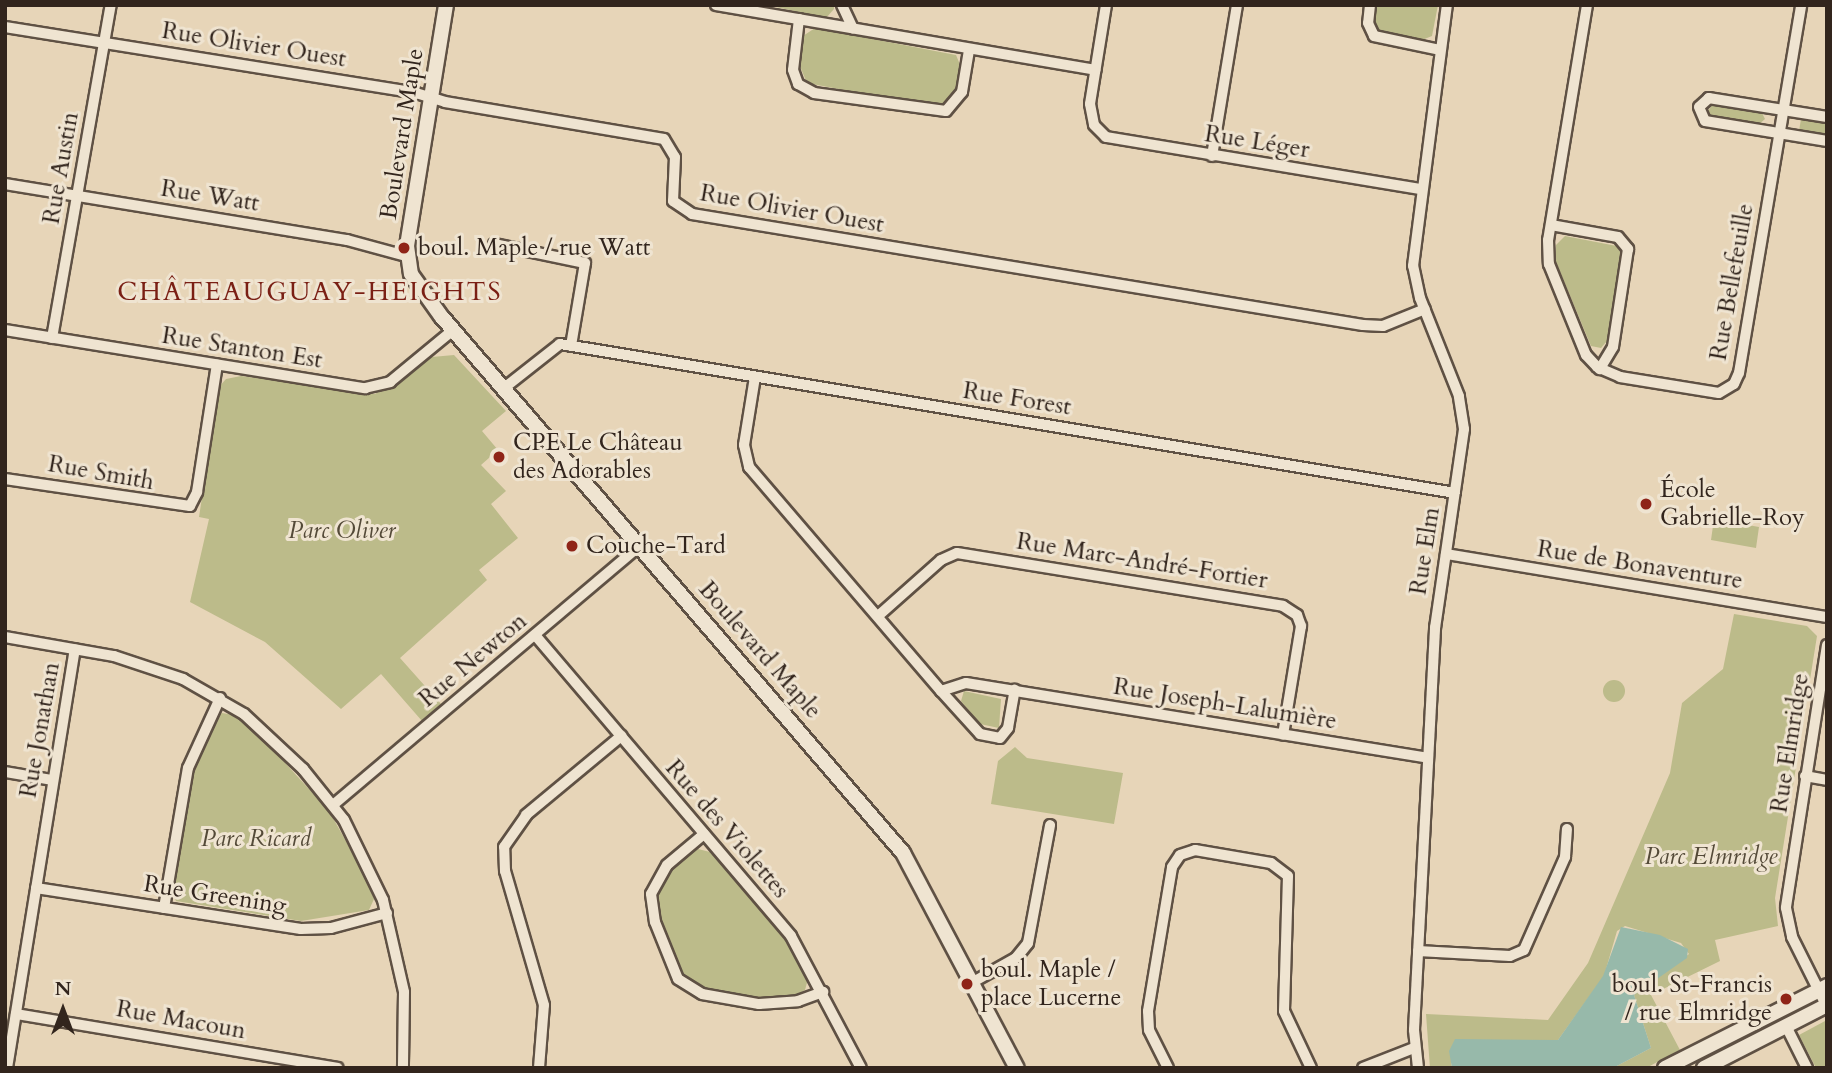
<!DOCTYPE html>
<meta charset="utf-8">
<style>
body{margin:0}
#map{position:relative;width:1832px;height:1073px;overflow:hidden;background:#e7d5b8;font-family:Cardo,serif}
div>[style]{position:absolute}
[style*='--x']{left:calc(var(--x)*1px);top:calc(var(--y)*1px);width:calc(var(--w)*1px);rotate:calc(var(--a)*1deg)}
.green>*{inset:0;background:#bcbb8a}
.round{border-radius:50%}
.water>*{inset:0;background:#97b9aa}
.roads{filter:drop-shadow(2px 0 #5f5144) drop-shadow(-2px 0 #5f5144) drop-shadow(0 2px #5f5144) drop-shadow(0 -2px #5f5144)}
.street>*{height:10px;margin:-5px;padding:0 5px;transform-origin:5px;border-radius:5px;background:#efe4d1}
.secondary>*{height:14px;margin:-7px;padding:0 7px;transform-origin:7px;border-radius:7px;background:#efe4d1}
.dots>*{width:19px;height:19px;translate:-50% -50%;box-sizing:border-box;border:4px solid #efe4d1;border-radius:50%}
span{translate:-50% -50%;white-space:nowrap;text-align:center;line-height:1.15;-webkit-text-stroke:6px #efe4d1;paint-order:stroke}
.street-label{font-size:24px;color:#32251d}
.poi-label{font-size:24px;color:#32251d}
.left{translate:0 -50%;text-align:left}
.right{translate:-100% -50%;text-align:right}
.park-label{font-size:24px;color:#544a38;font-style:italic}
.neighbourhood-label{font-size:26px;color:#7a1f14;letter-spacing:2px}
.frame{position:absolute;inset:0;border:7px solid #32251d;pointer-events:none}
.north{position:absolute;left:28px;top:975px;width:70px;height:70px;-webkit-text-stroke:5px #efe4d1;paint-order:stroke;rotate:0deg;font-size:19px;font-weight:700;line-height:28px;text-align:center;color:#32251d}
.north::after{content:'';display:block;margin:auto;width:24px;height:32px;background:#32251d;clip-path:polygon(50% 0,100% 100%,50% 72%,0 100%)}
</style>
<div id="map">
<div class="green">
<i style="clip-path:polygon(767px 5px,834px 5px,834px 9px,826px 18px)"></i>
<i style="clip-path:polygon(1376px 5px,1438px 5px,1432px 36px,1422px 40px,1378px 32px,1373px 20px)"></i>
<i style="clip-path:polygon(815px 28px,956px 55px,961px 67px,953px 98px,947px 104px,932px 107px,807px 83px,799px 64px,803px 36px)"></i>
<i style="clip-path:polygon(1713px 104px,1762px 113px,1765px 119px,1758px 125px,1711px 118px,1708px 111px)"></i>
<i style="clip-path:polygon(1801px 119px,1827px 123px,1827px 136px,1799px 131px)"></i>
<i style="clip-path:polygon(1565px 236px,1622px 247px,1607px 341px,1601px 348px,1591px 346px,1556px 262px,1556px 245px)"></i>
<i style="clip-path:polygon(454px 355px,506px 411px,482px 431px,498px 450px,481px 465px,506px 491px,491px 504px,518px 538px,479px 570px,487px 580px,400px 658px,441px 704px,422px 721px,381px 674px,341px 709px,265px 642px,190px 602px,209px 519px,199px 517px,219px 387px,226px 379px,241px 376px,375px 394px,432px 357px)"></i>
<i style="clip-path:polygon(1714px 519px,1759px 527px,1756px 548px,1711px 540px)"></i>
<i style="clip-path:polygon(1734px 614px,1807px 626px,1817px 636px,1775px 898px,1778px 926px,1715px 940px,1720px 961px,1651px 995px,1680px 1050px,1646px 1068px,1613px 1068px,1651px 1048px,1634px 995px,1689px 954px,1681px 943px,1625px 926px,1617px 931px,1604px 976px,1558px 1040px,1513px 1041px,1451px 1062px,1452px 1068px,1430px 1068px,1426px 1014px,1548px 1020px,1588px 963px,1670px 773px,1682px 703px,1723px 669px)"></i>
<i class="round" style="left:1603px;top:680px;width:22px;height:22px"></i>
<i style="clip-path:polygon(964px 691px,1001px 699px,999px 728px,980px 724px,961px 701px)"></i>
<i style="clip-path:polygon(222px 713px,234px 715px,266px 742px,329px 811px,365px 875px,374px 899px,369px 910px,301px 921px,176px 901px,172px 891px,194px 766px,214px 719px)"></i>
<i style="clip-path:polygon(1015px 747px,1027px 758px,1123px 773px,1114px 824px,991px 804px,998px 761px)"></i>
<i style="clip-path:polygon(698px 849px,714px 853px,787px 941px,808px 979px,805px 990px,794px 996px,761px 998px,707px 990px,685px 978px,658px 917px,656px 893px,669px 869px)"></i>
<i style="clip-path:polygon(1825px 1021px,1827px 1068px,1816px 1068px,1799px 1035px)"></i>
</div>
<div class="water">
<i style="clip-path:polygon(1621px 927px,1660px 935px,1688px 949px,1687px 958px,1634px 995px,1651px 1048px,1613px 1068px,1452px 1068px,1449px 1051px,1455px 1039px,1558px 1040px,1603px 976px)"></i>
</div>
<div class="roads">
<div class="street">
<i style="--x:716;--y:5;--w:385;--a:9.7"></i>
<i style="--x:842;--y:5;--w:26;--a:65"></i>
<i style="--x:1106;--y:5;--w:100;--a:99.2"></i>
<i style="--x:1090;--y:104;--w:21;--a:79"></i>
<i style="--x:1094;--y:125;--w:17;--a:45"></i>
<i style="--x:1106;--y:137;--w:318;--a:9.4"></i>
<i style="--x:1370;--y:5;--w:18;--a:96"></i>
<i style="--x:1368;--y:23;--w:14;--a:65"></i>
<i style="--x:1374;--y:36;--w:67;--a:12"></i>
<i style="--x:1587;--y:5;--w:238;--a:99.4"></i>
<i style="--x:1548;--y:240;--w:24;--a:88"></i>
<i style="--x:1549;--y:264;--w:98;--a:67.9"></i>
<i style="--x:1586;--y:355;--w:16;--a:47"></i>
<i style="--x:1597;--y:367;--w:25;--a:23"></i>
<i style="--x:1620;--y:377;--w:100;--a:9.2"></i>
<i style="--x:1719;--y:393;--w:17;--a:-31"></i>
<i style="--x:1734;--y:384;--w:12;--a:-66"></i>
<i style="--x:1739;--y:373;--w:373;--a:-80.4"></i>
<i style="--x:799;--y:19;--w:51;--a:96.7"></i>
<i style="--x:793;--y:70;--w:15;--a:70"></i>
<i style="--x:798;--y:84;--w:18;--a:29"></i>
<i style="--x:814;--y:93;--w:133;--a:7.8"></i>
<i style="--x:946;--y:111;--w:25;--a:-50"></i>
<i style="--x:962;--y:92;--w:43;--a:-80.5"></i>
<i style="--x:5;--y:27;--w:416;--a:9.1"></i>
<i style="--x:416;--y:93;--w:30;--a:17"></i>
<i style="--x:445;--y:102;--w:222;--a:9.6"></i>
<i style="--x:664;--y:139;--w:21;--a:59"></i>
<i style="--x:675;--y:157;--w:44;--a:92.6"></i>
<i style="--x:673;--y:201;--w:23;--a:34"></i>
<i style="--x:692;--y:214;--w:680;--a:9.39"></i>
<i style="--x:1363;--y:325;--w:20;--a:3"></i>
<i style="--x:1383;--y:326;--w:45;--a:-22"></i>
<i style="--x:1827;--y:117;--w:120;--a:-170.9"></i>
<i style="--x:1709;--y:98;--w:13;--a:138"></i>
<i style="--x:1699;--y:107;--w:15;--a:67"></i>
<i style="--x:1705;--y:121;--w:124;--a:9.3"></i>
<i style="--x:1212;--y:156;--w:153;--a:-80.6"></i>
<i style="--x:5;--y:184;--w:347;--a:9.3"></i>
<i style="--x:347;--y:240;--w:61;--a:15.2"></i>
<i style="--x:1551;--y:225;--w:68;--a:10.2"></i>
<i style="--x:1618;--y:237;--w:16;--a:50"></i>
<i style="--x:1628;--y:249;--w:99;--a:98.7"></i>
<i style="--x:1613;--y:347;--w:26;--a:121"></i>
<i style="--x:494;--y:244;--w:93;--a:11.8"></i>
<i style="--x:585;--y:263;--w:84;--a:99.6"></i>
<i style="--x:5;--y:330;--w:365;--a:9.2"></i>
<i style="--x:365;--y:388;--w:26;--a:-13"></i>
<i style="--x:390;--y:382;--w:82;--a:-39.5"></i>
<i style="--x:52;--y:338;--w:338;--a:-80"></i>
<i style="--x:755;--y:377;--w:69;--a:99.2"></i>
<i style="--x:744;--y:445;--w:23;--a:77"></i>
<i style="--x:749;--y:467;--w:295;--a:49.4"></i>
<i style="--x:941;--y:691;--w:26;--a:-18"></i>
<i style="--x:966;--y:683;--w:467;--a:9.2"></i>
<i style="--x:504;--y:388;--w:71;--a:-38.2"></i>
<i style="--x:560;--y:344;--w:907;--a:9.45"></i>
<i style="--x:5;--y:479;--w:187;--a:8.3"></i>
<i style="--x:190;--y:506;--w:16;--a:-63"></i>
<i style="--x:197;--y:492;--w:129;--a:-81.1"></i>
<i style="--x:1446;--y:554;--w:386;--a:9.4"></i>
<i style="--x:878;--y:616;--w:84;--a:-41.6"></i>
<i style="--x:941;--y:560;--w:17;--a:-24"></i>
<i style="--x:957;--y:553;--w:330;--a:9.2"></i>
<i style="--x:1283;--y:606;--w:17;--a:33"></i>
<i style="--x:1297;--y:615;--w:12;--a:70"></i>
<i style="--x:1301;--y:626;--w:110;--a:99.4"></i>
<i style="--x:535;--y:635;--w:395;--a:49.6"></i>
<i style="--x:791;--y:936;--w:149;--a:62.1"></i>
<i style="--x:5;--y:637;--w:111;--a:9.9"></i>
<i style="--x:114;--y:656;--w:73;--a:18.4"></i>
<i style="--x:183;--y:679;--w:70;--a:29.8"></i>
<i style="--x:244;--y:714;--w:81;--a:43"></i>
<i style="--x:303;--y:769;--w:65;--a:51.2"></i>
<i style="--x:344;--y:820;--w:89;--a:64"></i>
<i style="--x:383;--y:900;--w:94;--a:77.1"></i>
<i style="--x:404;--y:992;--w:76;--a:90.8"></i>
<i style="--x:1827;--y:645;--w:266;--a:98.9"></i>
<i style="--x:1786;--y:908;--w:30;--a:78"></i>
<i style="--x:1792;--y:937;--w:78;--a:63.4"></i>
<i style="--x:941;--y:691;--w:58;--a:47.8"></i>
<i style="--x:980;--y:734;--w:20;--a:11"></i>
<i style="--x:1000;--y:738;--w:13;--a:-51"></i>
<i style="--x:1008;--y:728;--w:39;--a:-80"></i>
<i style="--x:5;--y:772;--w:48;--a:9.7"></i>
<i style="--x:1805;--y:776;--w:22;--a:10"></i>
<i style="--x:333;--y:805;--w:402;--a:-40.2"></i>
<i style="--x:704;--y:834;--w:48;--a:140"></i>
<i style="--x:667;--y:865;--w:33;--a:119"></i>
<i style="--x:651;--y:894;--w:28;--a:82"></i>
<i style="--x:655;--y:922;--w:61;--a:68"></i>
<i style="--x:678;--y:979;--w:28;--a:32"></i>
<i style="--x:702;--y:994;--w:58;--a:10"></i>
<i style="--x:759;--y:1004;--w:39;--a:-4"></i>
<i style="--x:798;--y:1001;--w:27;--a:-20"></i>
<i style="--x:36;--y:888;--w:268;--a:8.8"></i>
<i style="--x:301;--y:929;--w:30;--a:-2"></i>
<i style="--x:331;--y:928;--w:58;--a:-15"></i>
<i style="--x:164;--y:908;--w:142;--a:-80.3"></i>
<i style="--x:188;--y:768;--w:77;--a:-65.4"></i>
<i style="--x:1418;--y:951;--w:92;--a:3.1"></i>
<i style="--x:1510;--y:956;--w:15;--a:-23"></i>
<i style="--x:1524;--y:950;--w:102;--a:-66.2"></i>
<i style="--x:1565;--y:857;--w:28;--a:-86"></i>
<i style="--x:973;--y:982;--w:49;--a:-29.2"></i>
<i style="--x:1016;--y:958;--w:19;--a:-51"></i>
<i style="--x:1028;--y:943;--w:120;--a:-79.4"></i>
<i style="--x:16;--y:1014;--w:326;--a:9.5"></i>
<i style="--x:1786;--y:1026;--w:47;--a:63.4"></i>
<i style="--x:7;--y:1068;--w:424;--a:-80.8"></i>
<i style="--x:539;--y:1068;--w:63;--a:-85.5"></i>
<i style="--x:544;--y:1005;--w:140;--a:-106.2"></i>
<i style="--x:505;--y:871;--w:24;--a:-92"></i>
<i style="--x:504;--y:847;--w:39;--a:-55"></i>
<i style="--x:526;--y:815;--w:124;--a:-39.7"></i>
<i style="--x:1168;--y:1068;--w:42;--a:-116.6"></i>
<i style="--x:1149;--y:1030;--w:19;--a:-93"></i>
<i style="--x:1148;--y:1011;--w:146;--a:-80.5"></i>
<i style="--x:1172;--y:867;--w:14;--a:-56"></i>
<i style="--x:1180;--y:855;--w:16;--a:-18"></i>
<i style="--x:1195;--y:850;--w:77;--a:9.7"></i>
<i style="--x:1271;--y:863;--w:21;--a:37"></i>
<i style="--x:1288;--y:876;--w:135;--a:91.7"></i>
<i style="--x:1284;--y:1011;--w:63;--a:64.7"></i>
<i style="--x:1363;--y:1068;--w:55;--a:-21.4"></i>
<i style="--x:1418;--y:1068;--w:38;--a:-96"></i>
<i style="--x:1414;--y:1030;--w:403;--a:-87"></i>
<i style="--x:1435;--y:628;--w:201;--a:-81.7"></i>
<i style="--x:1464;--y:429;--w:33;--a:-99"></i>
<i style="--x:1459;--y:396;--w:105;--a:-111.7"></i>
<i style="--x:1420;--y:298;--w:33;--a:-102"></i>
<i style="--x:1413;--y:266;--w:263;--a:-82.6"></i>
</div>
<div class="secondary">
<i style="--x:446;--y:5;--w:244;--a:99.2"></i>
<i style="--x:407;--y:246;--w:28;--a:82"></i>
<i style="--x:411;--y:274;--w:52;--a:54.5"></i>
<i style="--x:441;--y:316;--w:708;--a:49.29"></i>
<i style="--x:903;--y:853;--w:243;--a:62.1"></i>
<i style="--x:1665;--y:1068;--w:182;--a:-26.8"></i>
<i style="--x:1704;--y:1068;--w:138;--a:-27.1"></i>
</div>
</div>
<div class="dots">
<i style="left:404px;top:248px;background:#8f2418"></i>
<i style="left:499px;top:457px;background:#8f2418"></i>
<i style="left:1646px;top:504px;background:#8f2418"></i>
<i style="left:572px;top:546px;background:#8f2418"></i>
<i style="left:967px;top:984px;background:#8f2418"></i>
<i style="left:1786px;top:999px;background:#8f2418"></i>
</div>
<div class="street-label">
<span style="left:254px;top:45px;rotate:9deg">Rue Olivier Ouest</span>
<span style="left:402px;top:134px;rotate:-81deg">Boulevard Maple</span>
<span style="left:1257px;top:142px;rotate:9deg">Rue Léger</span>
<span style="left:61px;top:168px;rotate:-80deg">Rue Austin</span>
<span style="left:210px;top:196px;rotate:9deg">Rue Watt</span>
<span style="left:792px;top:209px;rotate:10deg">Rue Olivier Ouest</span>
<span style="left:1732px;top:282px;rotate:-80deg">Rue Bellefeuille</span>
<span style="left:242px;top:348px;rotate:9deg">Rue Stanton Est</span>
<span style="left:1017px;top:399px;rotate:9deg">Rue Forest</span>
<span style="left:101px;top:473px;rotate:10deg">Rue Smith</span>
<span style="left:1425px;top:551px;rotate:-81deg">Rue Elm</span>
<span style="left:1142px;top:561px;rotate:9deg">Rue Marc-André-Fortier</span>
<span style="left:1640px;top:565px;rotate:9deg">Rue de Bonaventure</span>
<span style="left:760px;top:650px;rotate:49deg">Boulevard Maple</span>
<span style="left:473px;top:660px;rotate:-40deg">Rue Newton</span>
<span style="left:1225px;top:704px;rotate:9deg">Rue Joseph-Lalumière</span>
<span style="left:40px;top:730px;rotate:-80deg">Rue Jonathan</span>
<span style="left:1790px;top:743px;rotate:-81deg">Rue Elmridge</span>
<span style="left:727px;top:829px;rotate:49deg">Rue des Violettes</span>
<span style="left:215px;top:895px;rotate:9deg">Rue Greening</span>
<span style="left:181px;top:1020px;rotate:10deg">Rue Macoun</span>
</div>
<div class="poi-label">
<span class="left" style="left:418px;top:248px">boul. Maple / rue Watt</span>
<span class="left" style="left:513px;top:457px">CPE Le Château<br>des Adorables</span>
<span class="left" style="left:1660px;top:504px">École<br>Gabrielle-Roy</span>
<span class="left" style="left:586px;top:546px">Couche-Tard</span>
<span class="left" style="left:981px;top:984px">boul. Maple /<br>place Lucerne</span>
<span class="right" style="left:1772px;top:999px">boul. St-Francis<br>/ rue Elmridge</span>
</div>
<div class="park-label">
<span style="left:342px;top:531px">Parc Oliver</span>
<span style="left:256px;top:839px">Parc Ricard</span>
<span style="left:1711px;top:857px">Parc Elmridge</span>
</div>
<div class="neighbourhood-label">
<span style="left:310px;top:292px">CHÂTEAUGUAY-HEIGHTS</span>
</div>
<div class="frame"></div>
<div class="north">N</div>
</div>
